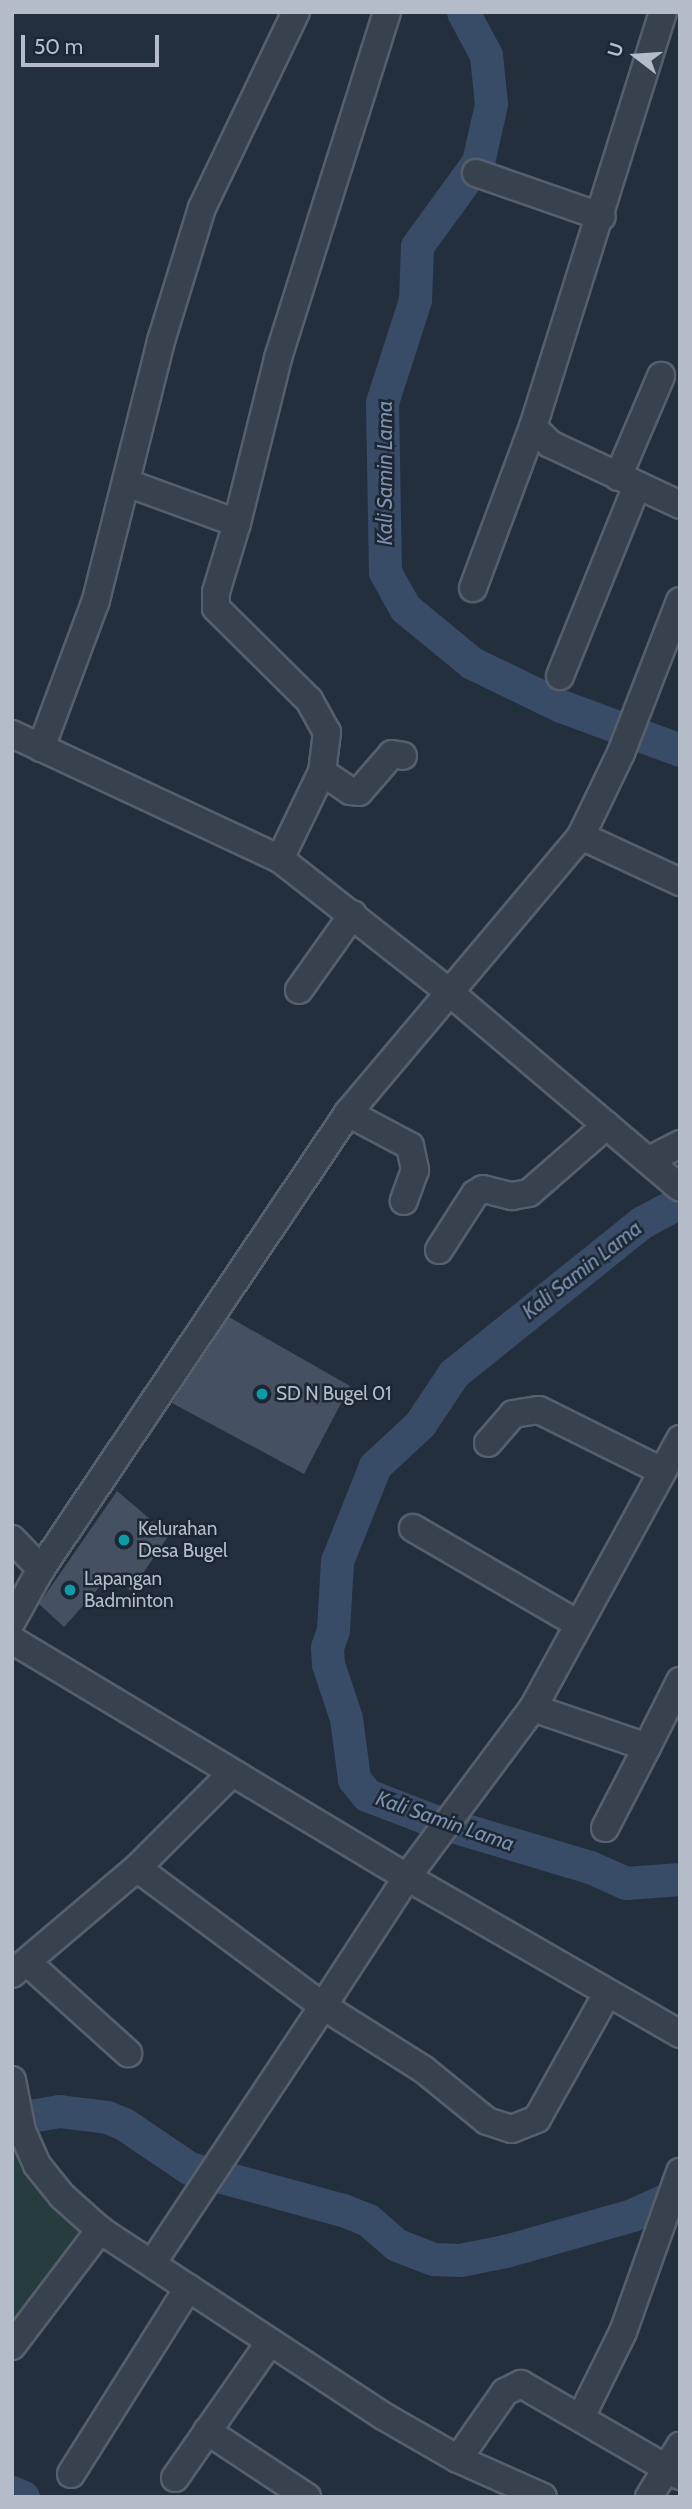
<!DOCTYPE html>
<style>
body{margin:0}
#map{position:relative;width:692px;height:2509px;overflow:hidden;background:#242f3e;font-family:Cabin,sans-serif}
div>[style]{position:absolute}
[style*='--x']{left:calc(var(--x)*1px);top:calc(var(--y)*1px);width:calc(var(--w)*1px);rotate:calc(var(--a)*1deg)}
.green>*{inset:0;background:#263c3f}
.river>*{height:33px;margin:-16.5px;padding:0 16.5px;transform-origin:16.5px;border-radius:16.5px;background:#394c67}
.building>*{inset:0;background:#455162}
.roads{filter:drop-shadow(2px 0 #565f6c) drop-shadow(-2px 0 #565f6c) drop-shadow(0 2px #565f6c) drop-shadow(0 -2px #565f6c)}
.minor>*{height:26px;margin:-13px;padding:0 13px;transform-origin:13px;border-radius:13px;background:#38414e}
.dots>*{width:19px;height:19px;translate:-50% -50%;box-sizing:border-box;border:4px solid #1d2633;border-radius:50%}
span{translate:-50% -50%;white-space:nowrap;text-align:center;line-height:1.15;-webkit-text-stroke:5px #1d2633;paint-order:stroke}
.poi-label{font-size:19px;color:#b4bcc9}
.left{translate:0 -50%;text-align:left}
.water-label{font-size:21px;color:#7c92b1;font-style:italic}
.frame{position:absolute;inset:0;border:14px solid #b4bcc9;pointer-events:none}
.north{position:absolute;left:601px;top:21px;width:70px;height:70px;-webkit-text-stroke:5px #1d2633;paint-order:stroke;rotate:287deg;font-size:19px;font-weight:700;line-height:28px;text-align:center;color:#b4bcc9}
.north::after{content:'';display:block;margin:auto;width:24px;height:32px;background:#b4bcc9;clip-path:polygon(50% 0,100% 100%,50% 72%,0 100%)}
.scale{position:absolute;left:21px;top:35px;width:138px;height:32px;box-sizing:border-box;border:4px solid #b4bcc9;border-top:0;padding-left:9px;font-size:21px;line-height:24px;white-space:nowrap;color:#b4bcc9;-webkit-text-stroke:5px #1d2633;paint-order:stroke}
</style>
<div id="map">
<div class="green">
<i style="clip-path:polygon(12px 2132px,88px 2231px,12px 2327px)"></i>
</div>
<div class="river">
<i style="--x:463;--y:12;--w:49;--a:61.9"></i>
<i style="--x:486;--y:55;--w:49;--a:84.2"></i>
<i style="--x:491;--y:104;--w:59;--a:102.6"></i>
<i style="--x:478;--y:162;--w:104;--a:126"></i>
<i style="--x:417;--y:246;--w:54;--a:92.1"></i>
<i style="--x:415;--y:300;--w:107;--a:107.9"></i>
<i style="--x:382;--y:402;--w:170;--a:89"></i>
<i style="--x:385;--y:572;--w:41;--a:60.9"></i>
<i style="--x:405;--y:608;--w:87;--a:39.4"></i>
<i style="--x:472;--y:663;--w:99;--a:25.8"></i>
<i style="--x:561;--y:706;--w:127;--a:20.3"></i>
<i style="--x:680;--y:1202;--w:43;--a:152.2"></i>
<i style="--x:642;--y:1222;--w:241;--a:141.2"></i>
<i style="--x:454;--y:1373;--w:61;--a:123.7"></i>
<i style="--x:420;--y:1424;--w:62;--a:137"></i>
<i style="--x:375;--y:1466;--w:102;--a:111.8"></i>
<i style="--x:337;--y:1561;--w:69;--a:93.3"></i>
<i style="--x:333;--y:1630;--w:18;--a:109"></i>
<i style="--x:327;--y:1647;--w:17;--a:87"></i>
<i style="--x:328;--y:1664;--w:57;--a:71.6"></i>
<i style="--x:346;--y:1718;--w:62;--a:82.5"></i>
<i style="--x:354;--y:1779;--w:21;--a:51"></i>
<i style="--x:367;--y:1795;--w:70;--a:21"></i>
<i style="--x:432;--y:1820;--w:165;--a:16.6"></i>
<i style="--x:590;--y:1867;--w:39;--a:24"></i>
<i style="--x:626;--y:1883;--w:54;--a:-4.2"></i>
<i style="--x:12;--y:2119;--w:48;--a:-9.7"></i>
<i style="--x:59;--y:2111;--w:48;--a:7.1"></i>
<i style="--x:107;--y:2117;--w:18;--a:22"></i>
<i style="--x:124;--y:2124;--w:78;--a:34.1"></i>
<i style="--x:189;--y:2168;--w:160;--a:15.3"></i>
<i style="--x:343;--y:2210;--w:27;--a:22"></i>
<i style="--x:368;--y:2220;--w:38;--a:41"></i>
<i style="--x:397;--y:2245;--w:40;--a:21"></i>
<i style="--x:434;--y:2259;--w:26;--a:2"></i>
<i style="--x:460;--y:2260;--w:46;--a:-11.3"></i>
<i style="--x:505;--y:2251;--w:132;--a:-15.8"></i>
<i style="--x:632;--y:2215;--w:53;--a:-24.6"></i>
<i style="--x:12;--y:2492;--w:12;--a:24"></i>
</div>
<div class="building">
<i style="clip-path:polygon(229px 1317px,350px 1386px,304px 1474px,172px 1403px)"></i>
<i style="clip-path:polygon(117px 1491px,169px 1535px,131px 1591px,111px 1574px,64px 1627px,39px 1604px)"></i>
</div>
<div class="roads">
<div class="minor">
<i style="--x:663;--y:12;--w:435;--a:107.4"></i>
<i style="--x:533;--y:427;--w:24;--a:45"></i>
<i style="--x:550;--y:444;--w:144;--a:25.1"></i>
<i style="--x:476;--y:173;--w:133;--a:19.2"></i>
<i style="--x:618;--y:477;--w:110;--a:-66.9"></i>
<i style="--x:127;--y:483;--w:117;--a:20"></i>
<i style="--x:237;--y:523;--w:72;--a:106.9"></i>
<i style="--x:216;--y:592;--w:16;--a:90"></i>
<i style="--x:216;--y:608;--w:131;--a:44.7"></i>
<i style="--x:309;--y:700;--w:37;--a:61"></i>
<i style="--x:327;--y:732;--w:40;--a:97.1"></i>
<i style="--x:322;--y:772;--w:97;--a:115.8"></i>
<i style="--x:237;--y:523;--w:170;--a:-76"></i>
<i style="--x:278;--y:358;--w:363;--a:-72.5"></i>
<i style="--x:473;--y:588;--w:172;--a:-69.6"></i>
<i style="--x:560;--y:676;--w:206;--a:-68"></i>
<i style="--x:12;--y:734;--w:296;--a:25"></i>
<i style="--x:280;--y:859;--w:214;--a:38.2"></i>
<i style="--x:448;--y:991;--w:304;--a:40.3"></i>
<i style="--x:41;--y:748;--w:158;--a:-69.6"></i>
<i style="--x:96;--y:600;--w:267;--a:-75.9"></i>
<i style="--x:161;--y:341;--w:139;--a:-72.9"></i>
<i style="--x:202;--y:208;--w:217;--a:-64.4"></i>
<i style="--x:322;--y:772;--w:34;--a:34"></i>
<i style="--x:350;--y:791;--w:9;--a:6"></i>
<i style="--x:359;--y:792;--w:50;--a:-49"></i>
<i style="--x:392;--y:754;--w:11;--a:10"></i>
<i style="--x:581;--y:836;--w:109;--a:24.9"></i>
<i style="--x:299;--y:990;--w:93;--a:-54.6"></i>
<i style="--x:348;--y:1113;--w:70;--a:28"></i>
<i style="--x:410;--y:1146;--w:25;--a:78"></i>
<i style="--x:415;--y:1170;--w:33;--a:110"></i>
<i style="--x:649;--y:1160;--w:35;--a:-27"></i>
<i style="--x:439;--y:1250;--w:67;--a:-57.3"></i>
<i style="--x:475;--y:1194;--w:9;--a:-32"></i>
<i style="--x:483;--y:1189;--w:30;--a:14"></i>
<i style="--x:512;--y:1196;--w:17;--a:-10"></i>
<i style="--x:529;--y:1193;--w:103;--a:-41.1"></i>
<i style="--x:488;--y:1443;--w:38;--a:-49"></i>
<i style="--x:513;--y:1414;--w:26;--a:-9"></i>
<i style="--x:539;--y:1410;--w:135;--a:26.4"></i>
<i style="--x:413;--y:1528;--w:189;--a:30.2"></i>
<i style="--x:12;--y:1539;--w:42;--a:46"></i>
<i style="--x:12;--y:1621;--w:60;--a:-60.9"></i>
<i style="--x:41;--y:1569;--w:550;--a:-56.05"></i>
<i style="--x:348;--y:1113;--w:362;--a:-49.9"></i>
<i style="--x:581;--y:836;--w:92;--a:-64.3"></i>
<i style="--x:621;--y:753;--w:163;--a:-68.8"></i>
<i style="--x:12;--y:1640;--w:461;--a:31"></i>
<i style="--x:407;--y:1877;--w:211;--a:-53.3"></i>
<i style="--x:533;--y:1708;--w:307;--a:-61.3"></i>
<i style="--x:533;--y:1708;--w:120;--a:18.9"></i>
<i style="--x:647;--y:1747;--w:74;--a:-63.4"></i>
<i style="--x:605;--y:1828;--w:91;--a:-62.6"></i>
<i style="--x:137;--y:1868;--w:232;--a:36.6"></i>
<i style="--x:323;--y:2006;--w:154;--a:-56.9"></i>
<i style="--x:407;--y:1877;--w:315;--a:29.9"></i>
<i style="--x:28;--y:1963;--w:135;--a:42"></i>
<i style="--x:12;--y:1974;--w:164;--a:-40.3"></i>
<i style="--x:137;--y:1868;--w:134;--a:-45"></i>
<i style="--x:12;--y:2080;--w:52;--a:78.9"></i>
<i style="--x:22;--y:2131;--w:37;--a:66"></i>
<i style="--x:37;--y:2165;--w:40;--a:51"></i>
<i style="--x:62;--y:2196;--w:51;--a:41.8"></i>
<i style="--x:100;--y:2230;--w:341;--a:33.3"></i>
<i style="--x:385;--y:2417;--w:84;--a:29.9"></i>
<i style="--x:458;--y:2459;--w:93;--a:24.1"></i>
<i style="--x:153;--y:2262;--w:307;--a:-56.4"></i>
<i style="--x:323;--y:2006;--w:118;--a:32.2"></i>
<i style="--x:423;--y:2069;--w:82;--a:39.1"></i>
<i style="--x:487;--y:2121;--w:26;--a:18"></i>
<i style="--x:512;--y:2129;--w:27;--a:-22"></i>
<i style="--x:537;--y:2119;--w:143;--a:-60.8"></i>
<i style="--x:12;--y:2346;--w:146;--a:-52.8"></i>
<i style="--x:581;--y:2417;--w:95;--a:-63.7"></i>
<i style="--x:623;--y:2332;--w:170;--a:-70.4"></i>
<i style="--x:207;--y:2431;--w:120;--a:33.4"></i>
<i style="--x:458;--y:2459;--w:82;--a:-55"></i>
<i style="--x:505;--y:2392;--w:18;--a:-27"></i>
<i style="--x:521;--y:2384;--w:184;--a:30.1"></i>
<i style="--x:71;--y:2474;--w:220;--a:-57.8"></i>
<i style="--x:175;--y:2478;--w:166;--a:-55.1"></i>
<i style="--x:649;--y:2497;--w:60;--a:-58.7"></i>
</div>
</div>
<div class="dots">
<i style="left:262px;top:1394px;background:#0f9aa8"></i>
<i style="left:124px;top:1540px;background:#0f9aa8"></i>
<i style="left:70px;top:1590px;background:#0f9aa8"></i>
</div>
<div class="poi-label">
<span class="left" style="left:276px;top:1394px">SD N Bugel 01</span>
<span class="left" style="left:138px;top:1540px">Kelurahan<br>Desa Bugel</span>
<span class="left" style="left:84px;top:1590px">Lapangan<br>Badminton</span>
</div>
<div class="water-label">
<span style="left:385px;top:473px;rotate:-90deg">Kali Samin Lama</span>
<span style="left:582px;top:1270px;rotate:-38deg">Kali Samin Lama</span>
<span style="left:445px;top:1821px;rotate:19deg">Kali Samin Lama</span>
</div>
<div class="frame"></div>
<div class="north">U</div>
<div class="scale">50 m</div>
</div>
